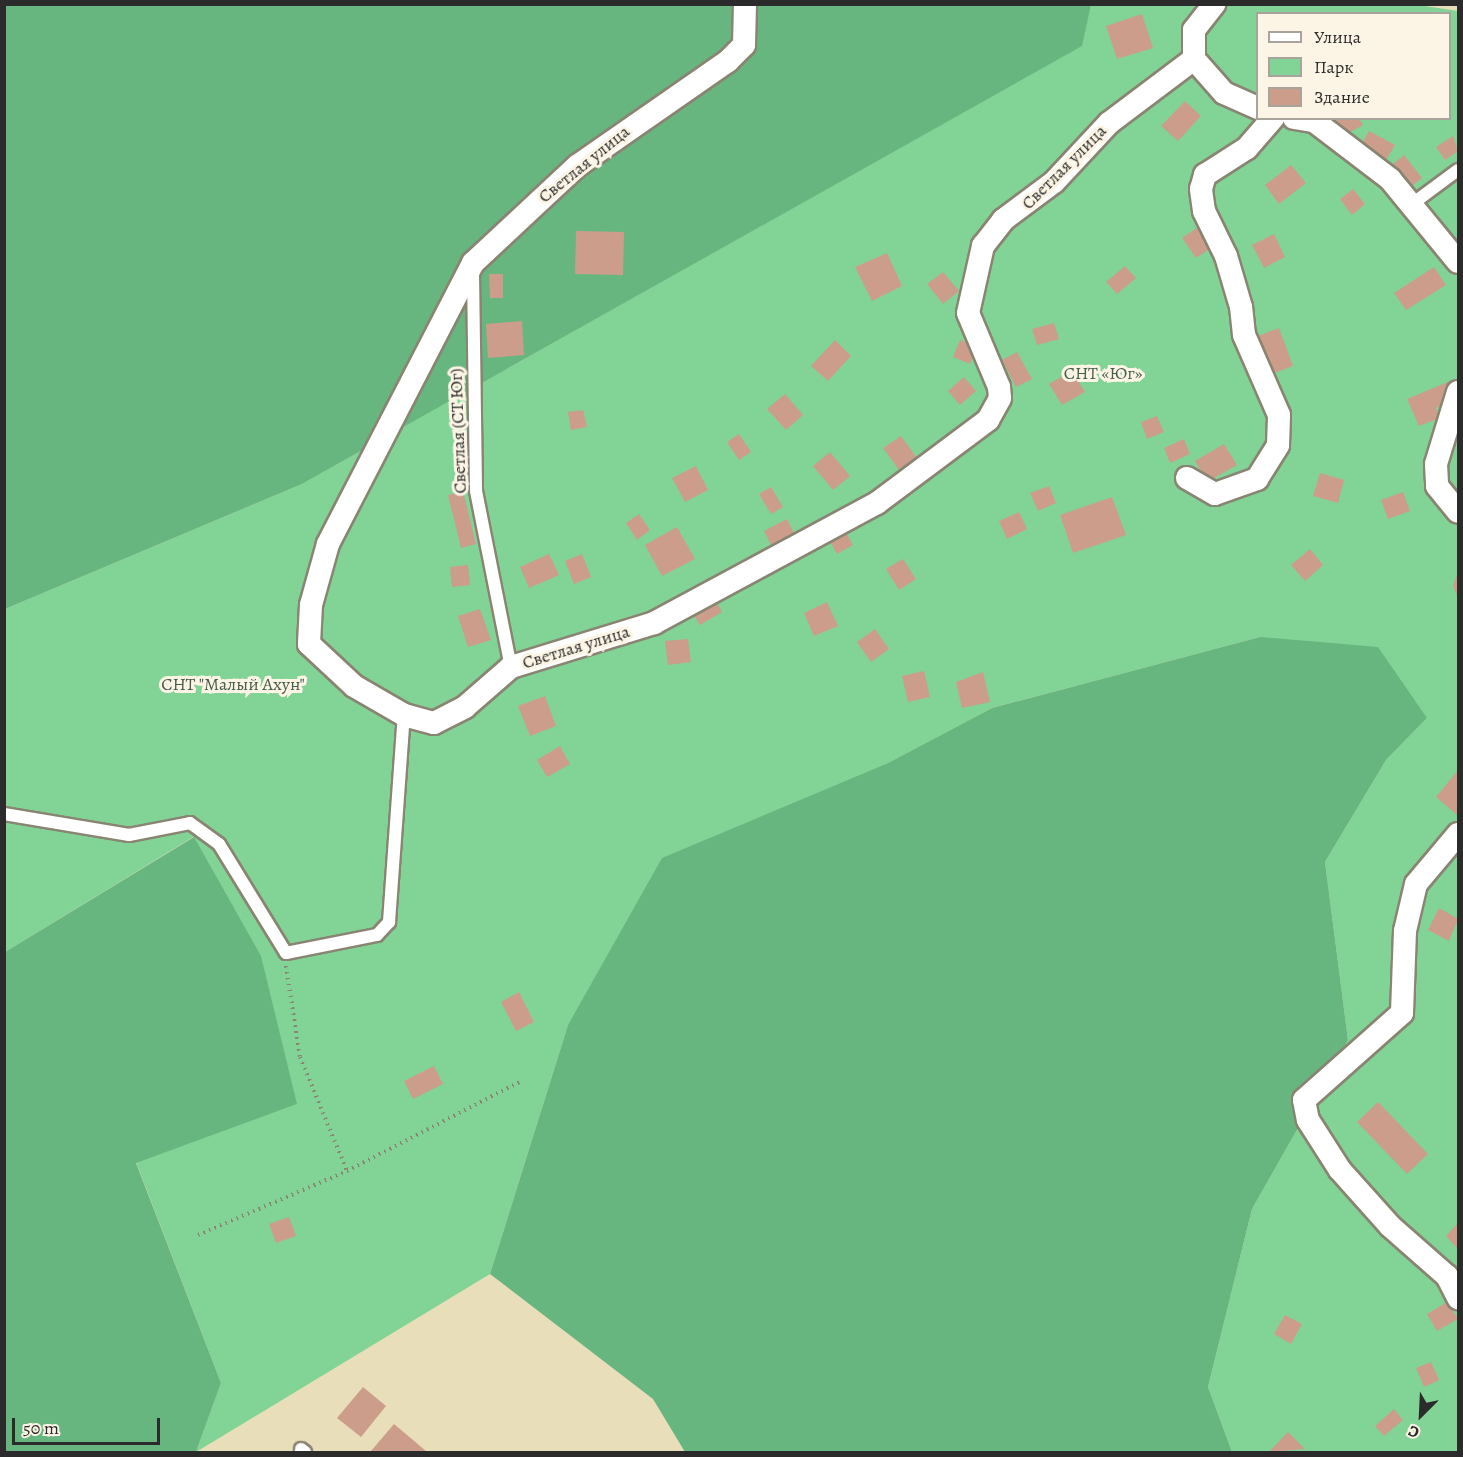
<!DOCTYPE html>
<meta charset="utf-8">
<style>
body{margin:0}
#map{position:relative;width:1463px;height:1457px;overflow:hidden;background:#e9deba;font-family:Alegreya,serif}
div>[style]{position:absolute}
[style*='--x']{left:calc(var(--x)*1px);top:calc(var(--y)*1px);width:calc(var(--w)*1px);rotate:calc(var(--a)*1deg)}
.green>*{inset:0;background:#81d496}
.forest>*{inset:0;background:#68b67f}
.building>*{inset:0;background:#cc9d8b}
.path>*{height:4px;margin-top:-2px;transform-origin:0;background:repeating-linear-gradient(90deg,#8a8472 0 1.5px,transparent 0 6px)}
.roads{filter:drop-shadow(2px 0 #8a8472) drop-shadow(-2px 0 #8a8472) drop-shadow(0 2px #8a8472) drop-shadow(0 -2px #8a8472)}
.service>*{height:12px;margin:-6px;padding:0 6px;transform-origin:6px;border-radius:6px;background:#fff}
.minor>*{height:22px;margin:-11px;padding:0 11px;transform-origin:11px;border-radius:11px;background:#fff}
span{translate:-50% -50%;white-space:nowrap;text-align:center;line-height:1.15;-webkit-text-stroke:6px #fcf5e5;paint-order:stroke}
.street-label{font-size:18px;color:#2b2b2b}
.park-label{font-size:18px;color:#455e4b}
.frame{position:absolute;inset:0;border:6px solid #2b2b2b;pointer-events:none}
.legend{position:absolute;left:1256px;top:12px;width:195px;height:108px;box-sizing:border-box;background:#fcf5e5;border:2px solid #a8a49b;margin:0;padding:8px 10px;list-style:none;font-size:18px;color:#2b2b2b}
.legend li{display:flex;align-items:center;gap:12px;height:30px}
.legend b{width:30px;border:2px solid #a8a49b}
.north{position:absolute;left:1391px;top:1385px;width:60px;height:60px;-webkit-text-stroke:4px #fcf5e5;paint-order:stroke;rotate:204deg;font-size:16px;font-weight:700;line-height:24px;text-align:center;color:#2b2b2b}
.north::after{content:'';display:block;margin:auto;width:21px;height:27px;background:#2b2b2b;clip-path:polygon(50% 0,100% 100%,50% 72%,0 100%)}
.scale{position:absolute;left:12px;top:1418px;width:148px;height:27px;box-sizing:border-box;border:3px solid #2b2b2b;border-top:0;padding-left:8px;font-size:18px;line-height:21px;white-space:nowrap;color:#2b2b2b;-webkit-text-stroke:4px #fcf5e5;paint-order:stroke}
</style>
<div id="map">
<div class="green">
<i style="clip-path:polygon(evenodd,1412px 4px,1458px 11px,1458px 1452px,1232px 1452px,1208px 1387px,1252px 1209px,1348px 1040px,1325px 862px,1386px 760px,1427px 718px,1260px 637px,992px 708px,886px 764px,568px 1025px,490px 1274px,196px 1452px,221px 1383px,136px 1162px,296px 1104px,193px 837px,5px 952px,5px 609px,302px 484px,1081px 46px,1091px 5px,1412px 4px,1258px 14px,1450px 14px,1450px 118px,1258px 118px,1258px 14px)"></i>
</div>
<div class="forest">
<i style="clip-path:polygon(5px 5px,1091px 5px,1082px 46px,302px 484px,5px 609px)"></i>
<i style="clip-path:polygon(1260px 637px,1378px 647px,1427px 718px,1386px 760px,1325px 862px,1348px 1040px,1252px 1209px,1208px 1387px,1232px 1452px,685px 1452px,653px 1399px,490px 1274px,568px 1025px,662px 858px,886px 764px,992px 708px)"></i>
<i style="clip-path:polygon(194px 837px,261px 956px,297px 1104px,136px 1163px,221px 1383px,196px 1452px,5px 1452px,5px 952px)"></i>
</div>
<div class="building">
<i style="clip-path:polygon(1142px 14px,1153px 48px,1117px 59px,1106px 26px)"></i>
<i style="clip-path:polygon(1185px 101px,1201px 116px,1178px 141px,1161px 126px)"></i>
<i style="clip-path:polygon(1333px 118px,1359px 118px,1363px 125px,1343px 136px)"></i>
<i style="clip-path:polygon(1369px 131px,1395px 145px,1386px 160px,1361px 145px)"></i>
<i style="clip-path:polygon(1453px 136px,1458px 151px,1445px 160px,1436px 147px)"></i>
<i style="clip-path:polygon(1404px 155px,1422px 178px,1407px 190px,1389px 167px)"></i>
<i style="clip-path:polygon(1291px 165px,1306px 183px,1279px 204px,1265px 185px)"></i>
<i style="clip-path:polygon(1353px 189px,1365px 204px,1352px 215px,1340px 199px)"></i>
<i style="clip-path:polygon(1201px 225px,1214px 246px,1196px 258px,1182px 238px)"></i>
<i style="clip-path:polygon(576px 231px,624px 232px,623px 275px,575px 274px)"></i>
<i style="clip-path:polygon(1274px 234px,1285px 257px,1264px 268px,1252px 245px)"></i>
<i style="clip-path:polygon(887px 253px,902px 286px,872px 301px,855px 267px)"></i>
<i style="clip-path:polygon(1125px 266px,1136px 278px,1117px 294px,1106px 282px)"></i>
<i style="clip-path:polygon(1434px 267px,1446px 285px,1406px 310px,1394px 293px)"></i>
<i style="clip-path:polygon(943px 272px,959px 291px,943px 304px,927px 284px)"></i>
<i style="clip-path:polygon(489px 274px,503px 274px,503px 298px,490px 298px)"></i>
<i style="clip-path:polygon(522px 321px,524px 355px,488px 358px,486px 324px)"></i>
<i style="clip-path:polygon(1054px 323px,1059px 339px,1037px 345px,1032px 329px)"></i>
<i style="clip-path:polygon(1279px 328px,1293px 366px,1272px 374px,1258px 336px)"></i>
<i style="clip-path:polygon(835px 340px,851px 356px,828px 381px,811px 366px)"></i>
<i style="clip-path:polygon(960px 340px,977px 346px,970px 364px,953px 357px)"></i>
<i style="clip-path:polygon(1017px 352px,1032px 379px,1016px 387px,1002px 360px)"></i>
<i style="clip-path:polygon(1072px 371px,1085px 392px,1062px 405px,1049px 384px)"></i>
<i style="clip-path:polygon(964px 377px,976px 391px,960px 405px,948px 391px)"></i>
<i style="clip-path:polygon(1448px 382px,1456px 399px,1436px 408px,1440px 418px,1419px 426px,1407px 399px)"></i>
<i style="clip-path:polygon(785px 394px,803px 415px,786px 430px,767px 409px)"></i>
<i style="clip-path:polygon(583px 410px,587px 427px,571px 430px,568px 412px)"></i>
<i style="clip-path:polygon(1157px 416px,1164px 432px,1147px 439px,1141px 422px)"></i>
<i style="clip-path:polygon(739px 434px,751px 452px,739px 460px,727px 442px)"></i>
<i style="clip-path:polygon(901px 436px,917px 458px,899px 470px,883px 448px)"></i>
<i style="clip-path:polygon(1184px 439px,1190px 454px,1170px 463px,1164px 448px)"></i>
<i style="clip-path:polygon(1224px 444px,1237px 465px,1207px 482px,1195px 461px)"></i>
<i style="clip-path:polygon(830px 452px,850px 476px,833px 490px,813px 466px)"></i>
<i style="clip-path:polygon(696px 466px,708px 490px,685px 502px,672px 478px)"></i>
<i style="clip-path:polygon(1320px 473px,1344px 480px,1338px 503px,1313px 496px)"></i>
<i style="clip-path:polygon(1049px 486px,1056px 503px,1038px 511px,1030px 493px)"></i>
<i style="clip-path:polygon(771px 487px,783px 507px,771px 514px,759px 494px)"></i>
<i style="clip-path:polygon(463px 491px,476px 544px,461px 548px,448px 495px)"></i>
<i style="clip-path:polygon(1403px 492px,1410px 511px,1388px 519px,1381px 500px)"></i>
<i style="clip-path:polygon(1112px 497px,1126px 535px,1073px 553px,1060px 515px)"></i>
<i style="clip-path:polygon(1019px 512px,1027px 529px,1007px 539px,999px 521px)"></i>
<i style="clip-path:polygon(639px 514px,650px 530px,637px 540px,626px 523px)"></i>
<i style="clip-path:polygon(787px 519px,794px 533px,771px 545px,764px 531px)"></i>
<i style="clip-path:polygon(677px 527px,695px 559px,662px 576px,645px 545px)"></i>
<i style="clip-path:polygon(843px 527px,853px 545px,837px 554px,827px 536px)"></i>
<i style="clip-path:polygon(1310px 549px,1323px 565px,1305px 581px,1291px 565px)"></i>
<i style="clip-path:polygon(549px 554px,559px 575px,529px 588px,520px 567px)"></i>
<i style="clip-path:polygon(582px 554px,591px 577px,574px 584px,565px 561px)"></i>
<i style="clip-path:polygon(903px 559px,916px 579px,899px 590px,886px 569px)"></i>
<i style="clip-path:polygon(468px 565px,470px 585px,452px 587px,450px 567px)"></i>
<i style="clip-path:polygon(1458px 571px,1458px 598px,1453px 586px)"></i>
<i style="clip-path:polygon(714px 598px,722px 612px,700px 625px,691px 611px)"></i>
<i style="clip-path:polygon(827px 602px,838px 626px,814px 636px,804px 613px)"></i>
<i style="clip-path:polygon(480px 609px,491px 640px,468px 647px,458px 616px)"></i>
<i style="clip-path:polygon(875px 629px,889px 649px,871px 662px,857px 642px)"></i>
<i style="clip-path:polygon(688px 639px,691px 662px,668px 665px,665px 641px)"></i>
<i style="clip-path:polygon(924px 671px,930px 697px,908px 702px,902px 676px)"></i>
<i style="clip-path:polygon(983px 672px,990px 702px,962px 708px,956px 682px)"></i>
<i style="clip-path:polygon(545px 696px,556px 726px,530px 736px,518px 706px)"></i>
<i style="clip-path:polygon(560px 746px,570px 764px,547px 777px,537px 760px)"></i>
<i style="clip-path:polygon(1458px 770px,1458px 813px,1457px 815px,1436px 797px)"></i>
<i style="clip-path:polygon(1439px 908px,1458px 919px,1449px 941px,1428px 930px)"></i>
<i style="clip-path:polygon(519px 992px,534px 1022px,516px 1031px,501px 1002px)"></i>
<i style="clip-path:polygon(434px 1066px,443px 1084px,413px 1099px,404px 1081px)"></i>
<i style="clip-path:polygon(1378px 1102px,1428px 1154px,1407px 1174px,1357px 1122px)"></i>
<i style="clip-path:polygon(289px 1217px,296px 1236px,276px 1243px,269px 1224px)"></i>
<i style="clip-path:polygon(1458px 1223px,1458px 1249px,1446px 1236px)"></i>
<i style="clip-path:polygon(1447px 1302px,1458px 1319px,1437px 1331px,1427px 1314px)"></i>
<i style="clip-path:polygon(1285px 1315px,1302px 1324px,1291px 1344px,1274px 1334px)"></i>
<i style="clip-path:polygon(1431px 1362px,1439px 1380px,1424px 1387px,1416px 1368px)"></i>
<i style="clip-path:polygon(363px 1387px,386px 1406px,361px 1437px,337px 1418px)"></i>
<i style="clip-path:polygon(1394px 1409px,1403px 1420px,1384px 1436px,1375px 1426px)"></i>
<i style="clip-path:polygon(394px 1424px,426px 1451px,424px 1452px,371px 1451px)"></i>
<i style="clip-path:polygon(1288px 1432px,1305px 1449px,1269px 1452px)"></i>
</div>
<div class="path">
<i style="--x:286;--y:966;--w:92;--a:81.3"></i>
<i style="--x:300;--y:1057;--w:123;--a:67.6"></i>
<i style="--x:198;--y:1235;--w:162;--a:-23.2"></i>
<i style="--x:347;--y:1171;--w:198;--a:-27.3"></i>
</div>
<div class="roads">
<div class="service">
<i style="--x:1412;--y:204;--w:57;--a:-36.5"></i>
<i style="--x:473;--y:273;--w:218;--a:89.2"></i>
<i style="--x:476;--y:491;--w:179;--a:78.8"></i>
<i style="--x:4;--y:814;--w:127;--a:9.5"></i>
<i style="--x:129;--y:835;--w:62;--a:-11.1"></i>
<i style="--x:190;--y:823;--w:36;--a:36"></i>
<i style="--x:219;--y:844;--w:128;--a:58.4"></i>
<i style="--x:286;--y:953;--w:93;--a:-11.2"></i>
<i style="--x:377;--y:935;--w:18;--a:-47"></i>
<i style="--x:389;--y:922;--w:208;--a:-85.9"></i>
<i style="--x:301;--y:1449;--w:5;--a:37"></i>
</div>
<div class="minor">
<i style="--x:745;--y:4;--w:41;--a:91.4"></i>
<i style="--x:744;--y:45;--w:23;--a:135"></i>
<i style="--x:728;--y:61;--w:184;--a:145.2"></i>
<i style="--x:577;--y:166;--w:142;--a:137"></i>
<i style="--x:473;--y:263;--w:316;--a:117.3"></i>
<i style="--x:328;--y:544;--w:63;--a:105.6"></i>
<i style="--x:311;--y:605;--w:39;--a:93"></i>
<i style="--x:309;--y:644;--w:62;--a:43"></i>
<i style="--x:354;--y:686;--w:58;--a:30.1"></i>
<i style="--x:404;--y:715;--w:31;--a:15"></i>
<i style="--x:434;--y:723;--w:35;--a:-27"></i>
<i style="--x:465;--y:707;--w:61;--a:-41"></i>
<i style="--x:511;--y:667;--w:150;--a:-17.1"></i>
<i style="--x:654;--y:623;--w:253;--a:-28.3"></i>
<i style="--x:877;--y:503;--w:139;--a:-36.8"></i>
<i style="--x:988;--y:420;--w:25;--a:-61"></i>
<i style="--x:1000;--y:398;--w:11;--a:-95"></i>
<i style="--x:999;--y:387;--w:80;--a:-112.7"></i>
<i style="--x:968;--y:313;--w:69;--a:-77.4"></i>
<i style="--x:983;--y:246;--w:33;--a:-52"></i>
<i style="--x:1003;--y:220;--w:64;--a:-36.7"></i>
<i style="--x:1054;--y:182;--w:81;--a:-47"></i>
<i style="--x:1109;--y:123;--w:106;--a:-37"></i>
<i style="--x:1194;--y:59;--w:29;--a:-90"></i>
<i style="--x:1194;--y:30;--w:33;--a:-52"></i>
<i style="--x:1194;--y:59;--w:45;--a:48.6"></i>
<i style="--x:1224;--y:93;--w:37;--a:24"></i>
<i style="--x:1294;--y:118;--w:20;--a:9"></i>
<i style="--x:1314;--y:121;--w:96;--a:37.3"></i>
<i style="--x:1390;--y:179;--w:107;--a:50.7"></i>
<i style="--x:1458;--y:392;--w:75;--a:107"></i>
<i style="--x:1436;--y:464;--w:22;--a:87"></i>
<i style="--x:1437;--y:486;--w:33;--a:51"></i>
<i style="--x:1187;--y:478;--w:32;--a:30"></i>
<i style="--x:1215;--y:494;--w:45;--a:-19.7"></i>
<i style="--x:1257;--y:479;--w:40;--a:-58"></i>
<i style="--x:1278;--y:445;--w:30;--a:-88"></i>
<i style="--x:1279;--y:415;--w:87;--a:-113.6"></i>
<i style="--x:1244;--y:335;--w:28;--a:-96"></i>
<i style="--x:1241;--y:307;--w:53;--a:-106.4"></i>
<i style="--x:1226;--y:256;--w:50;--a:-116.1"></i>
<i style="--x:1204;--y:211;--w:22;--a:-98"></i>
<i style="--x:1201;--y:189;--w:15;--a:-74"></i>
<i style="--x:1205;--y:175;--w:50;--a:-32.7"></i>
<i style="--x:1247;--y:148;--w:40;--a:-49"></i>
<i style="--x:1458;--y:834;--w:65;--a:130"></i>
<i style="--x:1416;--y:884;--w:48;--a:103.2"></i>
<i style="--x:1405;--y:931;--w:82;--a:92.1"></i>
<i style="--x:1402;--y:1013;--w:131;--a:138.4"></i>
<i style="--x:1304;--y:1100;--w:20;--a:79"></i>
<i style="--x:1308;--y:1120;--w:59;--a:57.4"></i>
<i style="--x:1340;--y:1170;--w:75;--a:48.2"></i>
<i style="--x:1390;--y:1226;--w:76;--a:41.3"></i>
<i style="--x:1447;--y:1276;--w:25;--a:63"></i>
</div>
</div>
<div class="street-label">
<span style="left:584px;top:164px;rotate:-39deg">Светлая улица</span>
<span style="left:1064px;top:167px;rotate:-45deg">Светлая улица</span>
<span style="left:458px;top:431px;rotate:-92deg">Светлая (СТ Юг)</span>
<span style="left:576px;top:647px;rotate:-17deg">Светлая улица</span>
</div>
<div class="park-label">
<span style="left:1103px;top:373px">СНТ «Юг»</span>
<span style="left:233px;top:684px">СНТ "Малый Ахун"</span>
</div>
<div class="frame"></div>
<ul class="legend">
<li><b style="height:8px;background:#fff"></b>Улица</li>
<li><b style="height:16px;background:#81d496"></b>Парк</li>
<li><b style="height:16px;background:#cc9d8b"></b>Здание</li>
</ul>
<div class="north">С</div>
<div class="scale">50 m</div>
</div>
